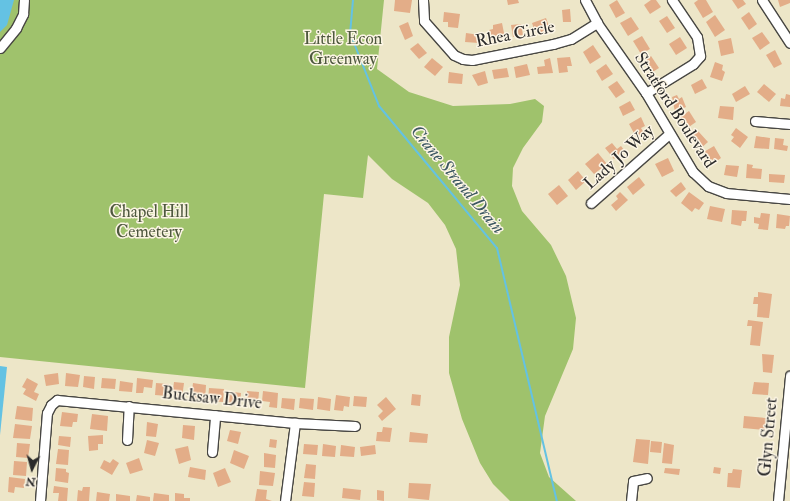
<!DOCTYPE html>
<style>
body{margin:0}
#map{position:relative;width:790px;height:501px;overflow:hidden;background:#ede6c8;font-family:"IM FELL Double Pica",serif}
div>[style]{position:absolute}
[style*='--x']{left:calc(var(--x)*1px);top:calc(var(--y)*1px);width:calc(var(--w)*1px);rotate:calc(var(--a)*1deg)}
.green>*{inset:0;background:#9fc26c}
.water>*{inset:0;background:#64c2e3}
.stream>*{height:2px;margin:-1px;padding:0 1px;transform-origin:1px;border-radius:1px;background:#64c2e3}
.building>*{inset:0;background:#e3ad88}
.roads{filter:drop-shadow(1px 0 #484743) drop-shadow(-1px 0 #484743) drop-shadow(0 1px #484743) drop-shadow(0 -1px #484743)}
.minor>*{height:9px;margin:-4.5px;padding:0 4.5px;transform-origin:4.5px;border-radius:4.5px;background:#fff}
span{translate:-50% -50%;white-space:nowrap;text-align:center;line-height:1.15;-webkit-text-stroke:3px #fcf5e5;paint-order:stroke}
.street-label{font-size:17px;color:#2b2b2b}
.park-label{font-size:17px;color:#4e583e}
.water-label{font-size:18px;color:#3c5862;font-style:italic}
.north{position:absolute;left:12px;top:449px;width:40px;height:40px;-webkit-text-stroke:3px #fcf5e5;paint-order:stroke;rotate:186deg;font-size:11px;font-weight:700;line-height:16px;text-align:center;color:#2b2b2b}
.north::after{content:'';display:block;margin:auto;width:14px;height:18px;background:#2b2b2b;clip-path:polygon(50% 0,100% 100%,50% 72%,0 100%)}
</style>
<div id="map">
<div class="green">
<i style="clip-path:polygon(0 0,384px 0,377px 69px,409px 92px,453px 106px,510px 104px,535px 99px,544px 106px,542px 122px,523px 148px,513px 168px,512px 186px,522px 211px,551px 245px,566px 276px,576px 318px,573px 349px,545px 416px,540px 453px,549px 477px,576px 501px,510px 501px,493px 484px,480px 463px,462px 419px,449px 373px,449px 337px,460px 285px,456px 249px,445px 225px,428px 203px,392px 179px,368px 155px,363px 198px,324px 194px,305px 388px,0 357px)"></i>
</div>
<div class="water">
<i style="clip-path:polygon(0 0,14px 0,7px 25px,0 32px)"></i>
<i style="clip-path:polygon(0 366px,7px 367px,0 435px)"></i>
</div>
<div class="stream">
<i style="--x:353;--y:0;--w:33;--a:95"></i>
<i style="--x:350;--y:33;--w:79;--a:68.3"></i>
<i style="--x:379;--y:106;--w:185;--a:50.3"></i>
<i style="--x:497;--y:248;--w:260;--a:76.7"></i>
</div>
<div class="building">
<i style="clip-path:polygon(395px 0,412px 0,410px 13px,394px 11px)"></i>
<i style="clip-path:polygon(507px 0,518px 0,519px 3px,508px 5px)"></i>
<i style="clip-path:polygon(617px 0,625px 13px,616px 18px,609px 5px)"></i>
<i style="clip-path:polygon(651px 0,656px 0,661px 7px,650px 14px,644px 5px)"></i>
<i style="clip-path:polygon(698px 0,706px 0,713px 12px,703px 18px,694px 3px)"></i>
<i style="clip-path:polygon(732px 0,743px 0,746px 4px,738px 9px)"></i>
<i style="clip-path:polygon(778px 0,790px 0,790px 3px,780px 7px)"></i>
<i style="clip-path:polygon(570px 9px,571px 22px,563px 22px,562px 10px)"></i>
<i style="clip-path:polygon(444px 12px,460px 14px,458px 28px,448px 27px,448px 22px,443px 22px)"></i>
<i style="clip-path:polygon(749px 12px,757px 24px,749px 30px,741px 18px)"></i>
<i style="clip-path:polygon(715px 15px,725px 30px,715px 37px,706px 22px)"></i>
<i style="clip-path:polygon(667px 16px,675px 28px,667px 33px,659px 21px)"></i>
<i style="clip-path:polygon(631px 17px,639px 29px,628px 36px,620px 23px)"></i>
<i style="clip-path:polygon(546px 18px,550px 29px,540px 33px,538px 28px,534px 29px,532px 23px)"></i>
<i style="clip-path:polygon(408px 22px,413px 36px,405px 40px,399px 26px)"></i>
<i style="clip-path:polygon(502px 23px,505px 38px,492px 41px,489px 30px,493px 29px,493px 25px)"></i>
<i style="clip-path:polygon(521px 24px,523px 35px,513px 37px,511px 25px)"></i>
<i style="clip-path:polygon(762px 32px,770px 43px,760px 50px,752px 38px)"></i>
<i style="clip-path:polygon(466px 33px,480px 35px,479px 43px,465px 42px)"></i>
<i style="clip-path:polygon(642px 36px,650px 49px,641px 54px,633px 41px)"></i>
<i style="clip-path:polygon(680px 37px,687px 48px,676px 55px,669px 44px)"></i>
<i style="clip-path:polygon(731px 38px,734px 53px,721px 56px,718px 41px)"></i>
<i style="clip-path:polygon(418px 43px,427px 53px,419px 59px,410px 49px)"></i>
<i style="clip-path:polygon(593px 45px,601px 57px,590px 64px,583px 52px)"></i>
<i style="clip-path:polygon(775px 50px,782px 64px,774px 68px,766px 55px)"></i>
<i style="clip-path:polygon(651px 56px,659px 68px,651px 73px,643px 61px)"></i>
<i style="clip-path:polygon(570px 57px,572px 66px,567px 66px,568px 72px,559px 73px,557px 58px)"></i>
<i style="clip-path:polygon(432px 58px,443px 67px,435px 76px,424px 67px)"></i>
<i style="clip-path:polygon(550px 58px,553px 73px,538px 74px,537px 67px,545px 66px,544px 60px)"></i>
<i style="clip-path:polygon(715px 62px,723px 65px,722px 70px,725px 72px,722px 81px,710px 77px)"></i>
<i style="clip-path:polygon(527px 64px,530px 75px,516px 78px,514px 67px)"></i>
<i style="clip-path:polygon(606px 64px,613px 74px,602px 81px,596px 71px)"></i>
<i style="clip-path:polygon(507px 68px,509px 77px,494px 79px,492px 70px)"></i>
<i style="clip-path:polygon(485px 71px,488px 83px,478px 86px,472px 75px)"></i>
<i style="clip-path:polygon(449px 72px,463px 74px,462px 84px,448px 83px)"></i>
<i style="clip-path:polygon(702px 79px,707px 88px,695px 94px,691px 85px)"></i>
<i style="clip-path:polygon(617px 81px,625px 92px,616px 98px,608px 87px)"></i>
<i style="clip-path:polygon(764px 84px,776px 94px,769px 102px,757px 92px)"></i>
<i style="clip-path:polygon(745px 86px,750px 94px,736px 102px,732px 94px)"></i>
<i style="clip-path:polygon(786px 94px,790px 95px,790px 107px,780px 106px,781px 98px,785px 99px)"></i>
<i style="clip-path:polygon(677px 95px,679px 99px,682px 97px,686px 107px,675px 112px,672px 97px)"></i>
<i style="clip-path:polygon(630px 101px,635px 110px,623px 116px,619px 107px)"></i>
<i style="clip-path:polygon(720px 106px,734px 107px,733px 120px,718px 118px)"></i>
<i style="clip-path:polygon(689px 111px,696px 122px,686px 129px,679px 118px)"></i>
<i style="clip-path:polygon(641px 117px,645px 126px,641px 128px,644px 133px,636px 137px,629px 124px)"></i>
<i style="clip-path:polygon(736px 128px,748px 137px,740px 148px,731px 141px,734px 137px,731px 135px)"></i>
<i style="clip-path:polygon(698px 131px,708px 142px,700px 149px,692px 141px,696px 138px,693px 135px)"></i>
<i style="clip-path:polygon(756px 136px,770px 138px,769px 149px,754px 148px)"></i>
<i style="clip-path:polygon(775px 138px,784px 139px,783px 145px,788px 146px,787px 151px,774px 149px)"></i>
<i style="clip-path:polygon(612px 143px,617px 149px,621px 146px,624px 150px,614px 159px,605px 148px)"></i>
<i style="clip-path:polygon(714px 146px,721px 158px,714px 163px,712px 159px,707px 162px,702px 153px)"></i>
<i style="clip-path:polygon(598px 153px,607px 164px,594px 174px,585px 164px)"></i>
<i style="clip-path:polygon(668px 158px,674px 171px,662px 177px,655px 164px)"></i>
<i style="clip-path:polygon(747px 164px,753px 165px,752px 168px,762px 169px,761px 179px,746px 178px)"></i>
<i style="clip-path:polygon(726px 165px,739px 166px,737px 177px,724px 175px)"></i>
<i style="clip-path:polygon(578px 171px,586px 181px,576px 190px,568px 180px)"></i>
<i style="clip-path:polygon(769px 174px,785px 175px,784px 183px,769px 182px)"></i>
<i style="clip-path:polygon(639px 177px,645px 185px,633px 195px,627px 187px)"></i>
<i style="clip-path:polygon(681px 182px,686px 189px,676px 197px,670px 191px)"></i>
<i style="clip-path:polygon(559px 185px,568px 196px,557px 205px,548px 194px)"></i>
<i style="clip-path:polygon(620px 192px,628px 200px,616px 211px,611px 205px,618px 199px,616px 196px)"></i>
<i style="clip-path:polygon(689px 192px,704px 203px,699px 210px,695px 208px,692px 212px,681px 203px)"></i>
<i style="clip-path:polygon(710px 206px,725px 209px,722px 222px,707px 219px)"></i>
<i style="clip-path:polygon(732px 210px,747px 211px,746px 221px,742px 221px,741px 226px,731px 224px)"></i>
<i style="clip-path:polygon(761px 213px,770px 214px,768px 230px,758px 229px,759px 224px,754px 223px,754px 217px,760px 218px)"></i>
<i style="clip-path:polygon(777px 214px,790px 216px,789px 226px,786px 226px,785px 229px,776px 228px)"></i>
<i style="clip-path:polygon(758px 292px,772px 294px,769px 318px,757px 317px,758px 304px,753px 304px,754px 297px,758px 297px)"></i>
<i style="clip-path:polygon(748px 320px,763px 322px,760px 346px,750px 345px,752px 326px,747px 326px)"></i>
<i style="clip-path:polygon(762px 354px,774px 355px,772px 373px,763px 372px)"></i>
<i style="clip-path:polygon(58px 373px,59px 384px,46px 386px,44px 375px)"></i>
<i style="clip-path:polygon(66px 373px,80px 375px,78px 387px,65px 386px)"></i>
<i style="clip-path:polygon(84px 376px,95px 377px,94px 389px,83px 387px)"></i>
<i style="clip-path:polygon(27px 378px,38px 384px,34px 392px,39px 394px,36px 401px,23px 394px,26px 389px,22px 387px)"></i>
<i style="clip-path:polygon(102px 378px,116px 379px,115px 389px,101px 388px)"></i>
<i style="clip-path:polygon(137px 378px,153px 380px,152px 388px,144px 387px,143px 393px,136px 393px)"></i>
<i style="clip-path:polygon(120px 381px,133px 383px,132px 392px,119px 391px)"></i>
<i style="clip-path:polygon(174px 382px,184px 383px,182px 398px,172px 397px)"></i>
<i style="clip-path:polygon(754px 382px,769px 383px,768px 395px,752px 394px)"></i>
<i style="clip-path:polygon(156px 383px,169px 384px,168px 396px,155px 395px)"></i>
<i style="clip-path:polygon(193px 383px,206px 385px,205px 400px,191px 399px)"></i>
<i style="clip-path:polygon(209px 388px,224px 389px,223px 402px,208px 401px)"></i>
<i style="clip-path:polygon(227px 391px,241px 393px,240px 404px,226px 402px)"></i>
<i style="clip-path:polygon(247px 391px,259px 392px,258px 403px,246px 402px)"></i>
<i style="clip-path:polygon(263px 391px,278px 393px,277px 408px,269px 407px,270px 402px,262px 401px)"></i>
<i style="clip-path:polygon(412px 394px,421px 395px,420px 406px,411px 405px)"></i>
<i style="clip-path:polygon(336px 395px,350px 397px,349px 407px,344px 406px,343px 411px,334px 410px)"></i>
<i style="clip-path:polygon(354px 396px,367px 397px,366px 407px,353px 406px)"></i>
<i style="clip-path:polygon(318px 397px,331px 399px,330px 411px,317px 409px)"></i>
<i style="clip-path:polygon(386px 397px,396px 409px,382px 421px,378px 416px,383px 411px,377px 405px)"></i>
<i style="clip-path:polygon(282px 398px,295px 399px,294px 410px,281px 408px)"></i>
<i style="clip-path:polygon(300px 398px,314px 399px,313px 410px,299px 408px)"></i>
<i style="clip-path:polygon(17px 406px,33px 408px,32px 421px,15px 419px)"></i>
<i style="clip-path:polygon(62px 412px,78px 414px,77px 422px,73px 422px,72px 427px,60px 426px)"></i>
<i style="clip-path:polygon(92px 414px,108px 416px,107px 431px,90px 429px)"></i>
<i style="clip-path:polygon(744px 416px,766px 418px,765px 430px,743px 428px)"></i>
<i style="clip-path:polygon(147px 422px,158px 424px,156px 437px,146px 436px)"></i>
<i style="clip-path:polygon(15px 424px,32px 426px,30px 439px,13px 438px)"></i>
<i style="clip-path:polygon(183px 425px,195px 426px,194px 440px,182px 438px)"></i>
<i style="clip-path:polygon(383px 427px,392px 428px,390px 442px,376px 441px,377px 432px,382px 432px)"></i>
<i style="clip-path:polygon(230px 430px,241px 432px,238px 444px,227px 441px)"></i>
<i style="clip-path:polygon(410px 432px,428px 434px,427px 443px,409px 442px)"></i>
<i style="clip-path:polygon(103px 435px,103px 444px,98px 444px,98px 450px,89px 451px,88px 436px)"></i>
<i style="clip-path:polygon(59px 436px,71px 437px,70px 447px,58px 445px)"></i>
<i style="clip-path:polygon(270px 439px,277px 440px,276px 448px,269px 447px)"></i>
<i style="clip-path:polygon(636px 439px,650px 440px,648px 464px,633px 462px)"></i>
<i style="clip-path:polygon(147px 440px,159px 443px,155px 456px,144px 453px)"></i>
<i style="clip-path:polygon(651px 441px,662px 442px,661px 453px,650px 452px)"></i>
<i style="clip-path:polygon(17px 443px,30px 444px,28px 458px,16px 457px)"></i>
<i style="clip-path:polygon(664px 443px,674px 445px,672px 464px,662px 463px)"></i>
<i style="clip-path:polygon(304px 444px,318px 445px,317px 455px,303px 454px)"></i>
<i style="clip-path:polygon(323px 444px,336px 446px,335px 457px,322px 456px)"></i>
<i style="clip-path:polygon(341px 445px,355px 447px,354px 457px,340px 456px)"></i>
<i style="clip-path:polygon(375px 445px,376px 454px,361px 456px,360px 447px)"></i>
<i style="clip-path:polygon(188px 446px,191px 460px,179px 464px,175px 449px)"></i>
<i style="clip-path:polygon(58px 449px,69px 450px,68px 465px,56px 464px)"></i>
<i style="clip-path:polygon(234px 450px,249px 456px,244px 469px,230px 463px)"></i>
<i style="clip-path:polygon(264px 453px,276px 455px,275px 468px,264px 467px)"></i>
<i style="clip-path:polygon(139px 458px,143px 470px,130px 474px,126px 463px)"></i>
<i style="clip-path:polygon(113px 459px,119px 463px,112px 475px,100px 468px,104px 460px,110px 463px)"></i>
<i style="clip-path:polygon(14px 461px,27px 462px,26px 476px,13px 475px)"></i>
<i style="clip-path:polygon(306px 464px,316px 465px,315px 479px,304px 478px)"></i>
<i style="clip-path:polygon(190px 467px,206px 470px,205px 480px,188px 477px)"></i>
<i style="clip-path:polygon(714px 467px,721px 468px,720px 474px,713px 473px)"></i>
<i style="clip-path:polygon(56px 468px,66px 469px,66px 472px,69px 473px,68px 483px,55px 481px)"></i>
<i style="clip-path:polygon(225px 468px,231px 482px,218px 487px,213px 473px)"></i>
<i style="clip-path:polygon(665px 468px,680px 469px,679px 475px,664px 473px)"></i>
<i style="clip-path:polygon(733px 469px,742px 470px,740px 488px,727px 487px,728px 473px,732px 473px)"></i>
<i style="clip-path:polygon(260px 471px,275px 473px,273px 486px,259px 485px)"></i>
<i style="clip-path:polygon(9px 477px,25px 479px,24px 488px,15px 487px,14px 493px,8px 492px)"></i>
<i style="clip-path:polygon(304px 482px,315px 483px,314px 497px,302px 496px)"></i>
<i style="clip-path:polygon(409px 483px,431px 484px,429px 500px,408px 498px)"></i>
<i style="clip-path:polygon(54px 486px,68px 488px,67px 501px,58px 501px,59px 493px,53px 493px)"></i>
<i style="clip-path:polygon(83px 487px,90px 487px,89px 501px,77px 501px,78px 490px,82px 491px)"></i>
<i style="clip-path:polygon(343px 488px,361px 490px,360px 500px,342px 498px)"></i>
<i style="clip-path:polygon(257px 489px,267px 490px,266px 499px,272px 501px,255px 501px)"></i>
<i style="clip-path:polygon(377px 490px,384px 491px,384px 501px,377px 500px)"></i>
<i style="clip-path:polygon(97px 492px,110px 494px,109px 501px,96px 501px)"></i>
<i style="clip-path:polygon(154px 493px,169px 495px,169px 501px,153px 501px)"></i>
<i style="clip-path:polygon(175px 493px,184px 494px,184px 498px,190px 498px,190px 501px,175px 501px)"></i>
<i style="clip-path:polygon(116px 494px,130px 496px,130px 501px,116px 501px)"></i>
<i style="clip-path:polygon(137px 495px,150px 497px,150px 501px,136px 501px)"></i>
</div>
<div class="roads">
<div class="minor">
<i style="--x:423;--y:0;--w:21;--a:87"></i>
<i style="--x:424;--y:21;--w:45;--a:48.6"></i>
<i style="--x:454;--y:55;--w:10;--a:24"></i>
<i style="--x:463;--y:59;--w:9;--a:6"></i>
<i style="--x:472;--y:60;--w:83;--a:-11.2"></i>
<i style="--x:553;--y:44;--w:19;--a:-16"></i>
<i style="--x:571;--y:39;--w:31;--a:-32"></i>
<i style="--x:585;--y:0;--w:26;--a:62"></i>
<i style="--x:597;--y:23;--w:85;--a:55"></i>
<i style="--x:646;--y:93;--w:92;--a:59.3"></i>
<i style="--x:693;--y:172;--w:21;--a:43"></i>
<i style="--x:708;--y:186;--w:19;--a:21"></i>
<i style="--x:726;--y:193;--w:64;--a:5.4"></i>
<i style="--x:762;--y:0;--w:51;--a:56.9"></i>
<i style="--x:0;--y:48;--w:26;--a:-51"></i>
<i style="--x:16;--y:28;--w:16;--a:-63"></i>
<i style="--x:23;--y:14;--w:14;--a:-86"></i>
<i style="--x:646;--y:93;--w:55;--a:-31.7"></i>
<i style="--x:693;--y:64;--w:11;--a:-49"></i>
<i style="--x:700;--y:56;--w:19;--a:-99"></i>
<i style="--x:697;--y:37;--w:45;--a:-124"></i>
<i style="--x:755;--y:121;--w:35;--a:5"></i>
<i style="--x:591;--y:203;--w:104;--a:-41.5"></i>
<i style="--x:127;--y:440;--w:34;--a:-87"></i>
<i style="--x:212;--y:452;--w:37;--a:-85"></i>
<i style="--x:40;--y:501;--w:88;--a:-85.5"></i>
<i style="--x:47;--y:413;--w:9;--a:-63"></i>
<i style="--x:51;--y:405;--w:8;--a:-40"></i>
<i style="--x:57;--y:400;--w:239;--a:5.5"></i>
<i style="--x:295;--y:423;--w:60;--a:2.9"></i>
<i style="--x:285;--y:501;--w:79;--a:-82.7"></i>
<i style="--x:631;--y:501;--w:20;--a:-84"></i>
<i style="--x:633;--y:481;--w:14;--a:-12"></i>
<i style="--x:778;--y:501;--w:126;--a:-84.5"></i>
</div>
</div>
<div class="street-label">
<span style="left:515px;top:34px;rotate:-11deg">Rhea Circle</span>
<span style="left:675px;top:110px;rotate:57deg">Stratford Boulevard</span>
<span style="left:619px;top:157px;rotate:-42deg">Lady Jo Way</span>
<span style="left:212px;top:398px;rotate:6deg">Bucksaw Drive</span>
<span style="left:768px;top:437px;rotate:-85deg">Glyn Street</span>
</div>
<div class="park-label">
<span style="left:343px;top:49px">Little Econ<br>Greenway</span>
<span style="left:149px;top:222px">Chapel Hill<br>Cemetery</span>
</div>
<div class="water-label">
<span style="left:457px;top:180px;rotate:50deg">Crane Strand Drain</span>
</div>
<div class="north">N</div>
</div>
